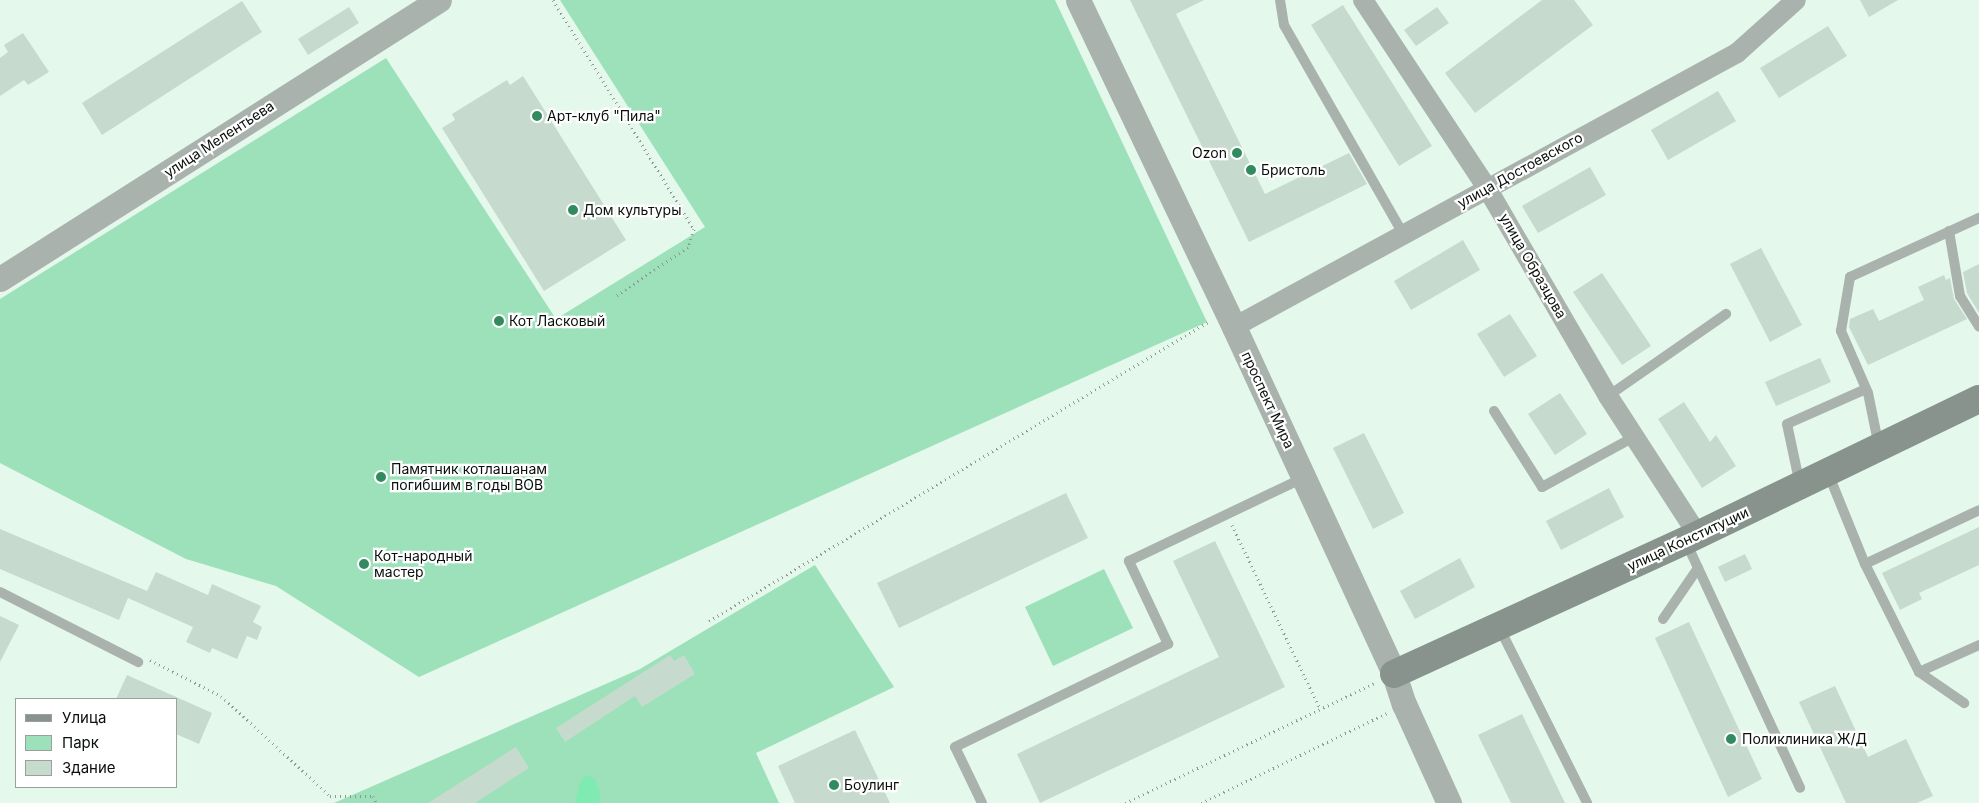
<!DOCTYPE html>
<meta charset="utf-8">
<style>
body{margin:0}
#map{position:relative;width:1979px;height:803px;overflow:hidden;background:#e4f8ec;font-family:Inter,sans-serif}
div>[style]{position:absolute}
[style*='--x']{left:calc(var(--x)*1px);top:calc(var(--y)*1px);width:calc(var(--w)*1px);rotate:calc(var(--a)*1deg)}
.green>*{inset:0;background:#9ce1ba}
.water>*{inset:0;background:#7feab1}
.building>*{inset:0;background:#c7dace}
.path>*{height:3px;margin-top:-1.5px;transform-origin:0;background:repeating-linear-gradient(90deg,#8d9c93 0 1px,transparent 0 5px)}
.service>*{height:10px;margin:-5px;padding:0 5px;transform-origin:5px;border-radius:5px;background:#aab2ad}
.minor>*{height:20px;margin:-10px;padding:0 10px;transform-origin:10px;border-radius:10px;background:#aab2ad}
.tertiary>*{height:25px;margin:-12.5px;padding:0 12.5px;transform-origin:12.5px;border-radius:12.5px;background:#aab2ad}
.secondary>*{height:28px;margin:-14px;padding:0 14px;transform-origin:14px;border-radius:14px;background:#87938c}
.dots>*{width:14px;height:14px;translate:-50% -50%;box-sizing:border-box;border:2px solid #fff;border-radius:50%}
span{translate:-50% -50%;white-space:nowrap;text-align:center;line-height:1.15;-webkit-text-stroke:4.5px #fff;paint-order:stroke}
.poi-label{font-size:14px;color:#090f0b}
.left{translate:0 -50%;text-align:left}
.right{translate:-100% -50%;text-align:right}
.street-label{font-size:14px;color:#090f0b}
.legend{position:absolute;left:15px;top:698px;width:162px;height:90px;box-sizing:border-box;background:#fff;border:1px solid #9d9f9d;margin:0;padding:6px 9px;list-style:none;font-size:15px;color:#090f0b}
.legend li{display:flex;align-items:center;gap:10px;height:25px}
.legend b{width:25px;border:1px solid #9d9f9d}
</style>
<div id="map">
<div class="green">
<i style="clip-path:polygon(560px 0,1055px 0,1207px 322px,419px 677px,276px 586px,186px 559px,0 463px,0 299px,386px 58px,556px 319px,705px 227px)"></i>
<i style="clip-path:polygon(815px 565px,894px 687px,756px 753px,779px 803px,334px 803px,640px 669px)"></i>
<i style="clip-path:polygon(1104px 569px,1133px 628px,1053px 666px,1025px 607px)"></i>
</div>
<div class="water">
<i style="clip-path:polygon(586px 775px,595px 779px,600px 794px,599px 803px,575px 803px,580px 782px)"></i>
</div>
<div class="building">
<i style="clip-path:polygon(1130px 0,1204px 0,1176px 14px,1265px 194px,1349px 153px,1367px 184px,1249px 242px)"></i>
<i style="clip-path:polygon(1542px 0,1574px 0,1593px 25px,1475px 113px,1445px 73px)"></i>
<i style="clip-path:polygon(1860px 0,1898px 0,1869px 17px)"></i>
<i style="clip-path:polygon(242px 1px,262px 32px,102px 135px,82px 103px)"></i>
<i style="clip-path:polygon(1343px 5px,1432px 146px,1399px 166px,1311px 25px)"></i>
<i style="clip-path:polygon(349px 7px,359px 23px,308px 55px,298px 39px)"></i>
<i style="clip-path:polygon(1437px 7px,1449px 23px,1416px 46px,1404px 30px)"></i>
<i style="clip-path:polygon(1828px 26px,1847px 56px,1779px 98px,1760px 68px)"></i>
<i style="clip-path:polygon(23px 33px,49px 72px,28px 85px,24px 80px,0 96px,0 58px,8px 52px,4px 45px)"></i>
<i style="clip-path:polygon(523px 76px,626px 240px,544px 291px,442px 128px,455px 120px,452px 114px,507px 80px,510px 85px)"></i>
<i style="clip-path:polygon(1718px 91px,1736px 121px,1668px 160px,1651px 130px)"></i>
<i style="clip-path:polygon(1590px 167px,1606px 195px,1538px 233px,1522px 206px)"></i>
<i style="clip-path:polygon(1463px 240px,1480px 270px,1411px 310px,1394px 281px)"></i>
<i style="clip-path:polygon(1761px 248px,1802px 325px,1770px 342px,1730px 264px)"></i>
<i style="clip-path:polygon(1979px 264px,1979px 313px,1967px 293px,1963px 272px)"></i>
<i style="clip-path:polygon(1602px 273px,1651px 346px,1622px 365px,1573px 292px)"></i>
<i style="clip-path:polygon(1944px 275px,1946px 280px,1950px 278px,1954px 299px,1967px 319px,1868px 365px,1849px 327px,1850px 319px,1873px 309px,1879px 321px,1924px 300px,1918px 287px)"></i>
<i style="clip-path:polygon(1510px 314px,1537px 356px,1504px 377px,1477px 334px)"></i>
<i style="clip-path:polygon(1820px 358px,1831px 382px,1776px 406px,1765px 382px)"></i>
<i style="clip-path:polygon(1560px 393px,1587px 434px,1555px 455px,1528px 414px)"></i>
<i style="clip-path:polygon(1684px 402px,1710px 442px,1716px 435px,1736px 466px,1702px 488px,1658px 419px)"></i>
<i style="clip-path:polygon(1364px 433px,1404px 513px,1373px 529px,1333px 448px)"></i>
<i style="clip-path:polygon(1609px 488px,1624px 517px,1561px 550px,1546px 521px)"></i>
<i style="clip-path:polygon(1066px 493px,1088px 538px,899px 628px,877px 583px)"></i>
<i style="clip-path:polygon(1979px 527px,1979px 565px,1919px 593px,1922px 599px,1900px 610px,1882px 573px)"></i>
<i style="clip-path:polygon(0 529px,147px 591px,156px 572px,208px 595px,212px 584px,261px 606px,253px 622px,262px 627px,257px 640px,247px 636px,237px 659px,212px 648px,210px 653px,186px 642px,193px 627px,128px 598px,119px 620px,0 569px)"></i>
<i style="clip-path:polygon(1215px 541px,1285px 687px,1040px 803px,1017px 754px,1219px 657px,1173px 561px)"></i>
<i style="clip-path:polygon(1745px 554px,1752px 569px,1725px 582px,1718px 567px)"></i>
<i style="clip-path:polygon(1460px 558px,1475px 587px,1415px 619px,1400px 591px)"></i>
<i style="clip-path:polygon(0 616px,19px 625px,0 662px)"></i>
<i style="clip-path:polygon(1689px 622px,1762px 779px,1728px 797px,1655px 638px)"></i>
<i style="clip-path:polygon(670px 655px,674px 661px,684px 655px,695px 674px,642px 707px,635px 696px,565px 742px,556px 728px)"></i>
<i style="clip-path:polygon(127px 675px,212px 713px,199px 744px,176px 734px,176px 699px,116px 699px)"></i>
<i style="clip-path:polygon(1835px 686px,1868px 757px,1906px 739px,1933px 796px,1917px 803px,1846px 803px,1799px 702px)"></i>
<i style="clip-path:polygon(1522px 714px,1565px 803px,1511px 803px,1478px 735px)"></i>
<i style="clip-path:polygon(855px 730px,890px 803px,795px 803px,778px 766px)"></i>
<i style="clip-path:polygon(516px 747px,529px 768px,475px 803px,428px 803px)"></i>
</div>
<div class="path">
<i style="--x:553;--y:0;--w:269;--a:58.4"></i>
<i style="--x:694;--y:229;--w:19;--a:108"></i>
<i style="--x:688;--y:247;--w:86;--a:145.9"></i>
<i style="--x:1232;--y:525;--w:204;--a:64.4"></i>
<i style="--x:709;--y:621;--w:582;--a:-30.93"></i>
<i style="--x:150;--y:660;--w:80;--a:26.9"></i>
<i style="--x:221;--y:696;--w:148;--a:42.5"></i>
<i style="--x:330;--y:796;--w:43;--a:0"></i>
<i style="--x:373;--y:796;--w:8;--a:67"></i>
<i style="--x:1125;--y:803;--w:276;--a:-25.7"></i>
<i style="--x:1201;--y:803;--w:207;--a:-25.8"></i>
</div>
<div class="service">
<i style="--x:1280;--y:0;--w:25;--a:81"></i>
<i style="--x:1284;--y:25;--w:242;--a:60.3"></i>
<i style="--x:1949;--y:231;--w:66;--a:80.4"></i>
<i style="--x:1960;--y:296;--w:36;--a:58"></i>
<i style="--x:1608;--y:396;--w:144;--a:-34.8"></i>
<i style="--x:1494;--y:411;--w:90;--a:57.7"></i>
<i style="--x:1542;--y:487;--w:107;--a:-28.5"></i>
<i style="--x:1879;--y:447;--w:55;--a:-101.5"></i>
<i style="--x:1868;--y:393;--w:68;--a:-113.5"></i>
<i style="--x:1841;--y:331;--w:55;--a:-80.5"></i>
<i style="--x:1850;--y:277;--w:142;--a:-24.6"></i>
<i style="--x:1828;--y:473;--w:98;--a:67.9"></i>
<i style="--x:1865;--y:564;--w:121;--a:63.4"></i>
<i style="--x:1919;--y:672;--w:55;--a:34.6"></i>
<i style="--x:1800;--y:485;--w:62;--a:-102"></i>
<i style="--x:1787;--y:424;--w:86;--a:-23.9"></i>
<i style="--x:1686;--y:542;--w:271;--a:65.1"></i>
<i style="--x:1865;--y:564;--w:126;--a:-25.3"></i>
<i style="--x:0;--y:592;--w:155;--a:26.9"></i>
<i style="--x:1663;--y:619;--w:62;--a:-55.5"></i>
<i style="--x:1499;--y:627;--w:197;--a:63.4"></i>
<i style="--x:1919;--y:672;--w:66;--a:-24.2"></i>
<i style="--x:982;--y:803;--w:62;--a:-115.7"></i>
<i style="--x:955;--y:747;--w:237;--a:-25.8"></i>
<i style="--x:1168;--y:644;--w:92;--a:-115.2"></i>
<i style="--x:1129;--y:561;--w:193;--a:-25.5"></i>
</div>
<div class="minor">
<i style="--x:1363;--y:0;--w:225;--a:56.6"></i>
<i style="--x:1487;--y:188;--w:241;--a:59.8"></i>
<i style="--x:1608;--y:396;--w:166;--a:57.1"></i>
<i style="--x:1234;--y:327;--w:573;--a:-28.58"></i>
<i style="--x:1737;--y:53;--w:79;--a:-41.9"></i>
</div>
<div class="tertiary">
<i style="--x:1078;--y:0;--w:362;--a:64.5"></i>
<i style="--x:1234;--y:327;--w:382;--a:65.2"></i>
<i style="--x:1394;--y:674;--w:32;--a:72"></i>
<i style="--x:1404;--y:704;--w:109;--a:65.6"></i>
<i style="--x:0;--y:279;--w:520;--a:-32.44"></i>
</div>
<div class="secondary">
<i style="--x:1394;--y:674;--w:320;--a:-24.6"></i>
<i style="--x:1685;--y:541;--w:326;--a:-25.8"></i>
</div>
<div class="dots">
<i style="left:537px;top:116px;background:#328b60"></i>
<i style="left:1237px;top:153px;background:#328b60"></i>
<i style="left:1251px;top:170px;background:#328b60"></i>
<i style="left:573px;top:210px;background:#328b60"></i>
<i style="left:499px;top:321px;background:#328b60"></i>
<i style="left:381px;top:477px;background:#328b60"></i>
<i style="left:364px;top:564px;background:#328b60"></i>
<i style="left:1731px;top:739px;background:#328b60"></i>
<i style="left:834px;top:785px;background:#328b60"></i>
</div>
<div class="poi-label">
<span class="left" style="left:547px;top:116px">Арт-клуб "Пила"</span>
<span class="right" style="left:1227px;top:153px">Ozon</span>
<span class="left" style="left:1261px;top:170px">Бристоль</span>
<span class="left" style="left:583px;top:210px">Дом культуры</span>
<span class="left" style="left:509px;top:321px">Кот Ласковый</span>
<span class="left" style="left:391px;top:477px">Памятник котлашанам<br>погибшим в годы ВОВ</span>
<span class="left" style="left:374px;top:564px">Кот-народный<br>мастер</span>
<span class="left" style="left:1742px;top:739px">Поликлиника Ж/Д</span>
<span class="left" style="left:844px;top:785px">Боулинг</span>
</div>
<div class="street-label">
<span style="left:219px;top:139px;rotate:-33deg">улица Мелентьева</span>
<span style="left:1520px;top:170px;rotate:-29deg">улица Достоевского</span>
<span style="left:1533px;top:266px;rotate:60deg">улица Образцова</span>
<span style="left:1268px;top:400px;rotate:65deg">проспект Мира</span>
<span style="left:1688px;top:539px;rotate:-25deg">улица Конституции</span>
</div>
<ul class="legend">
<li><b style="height:6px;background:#87938c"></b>Улица</li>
<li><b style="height:14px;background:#9ce1ba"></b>Парк</li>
<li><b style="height:14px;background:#c7dace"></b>Здание</li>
</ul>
</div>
